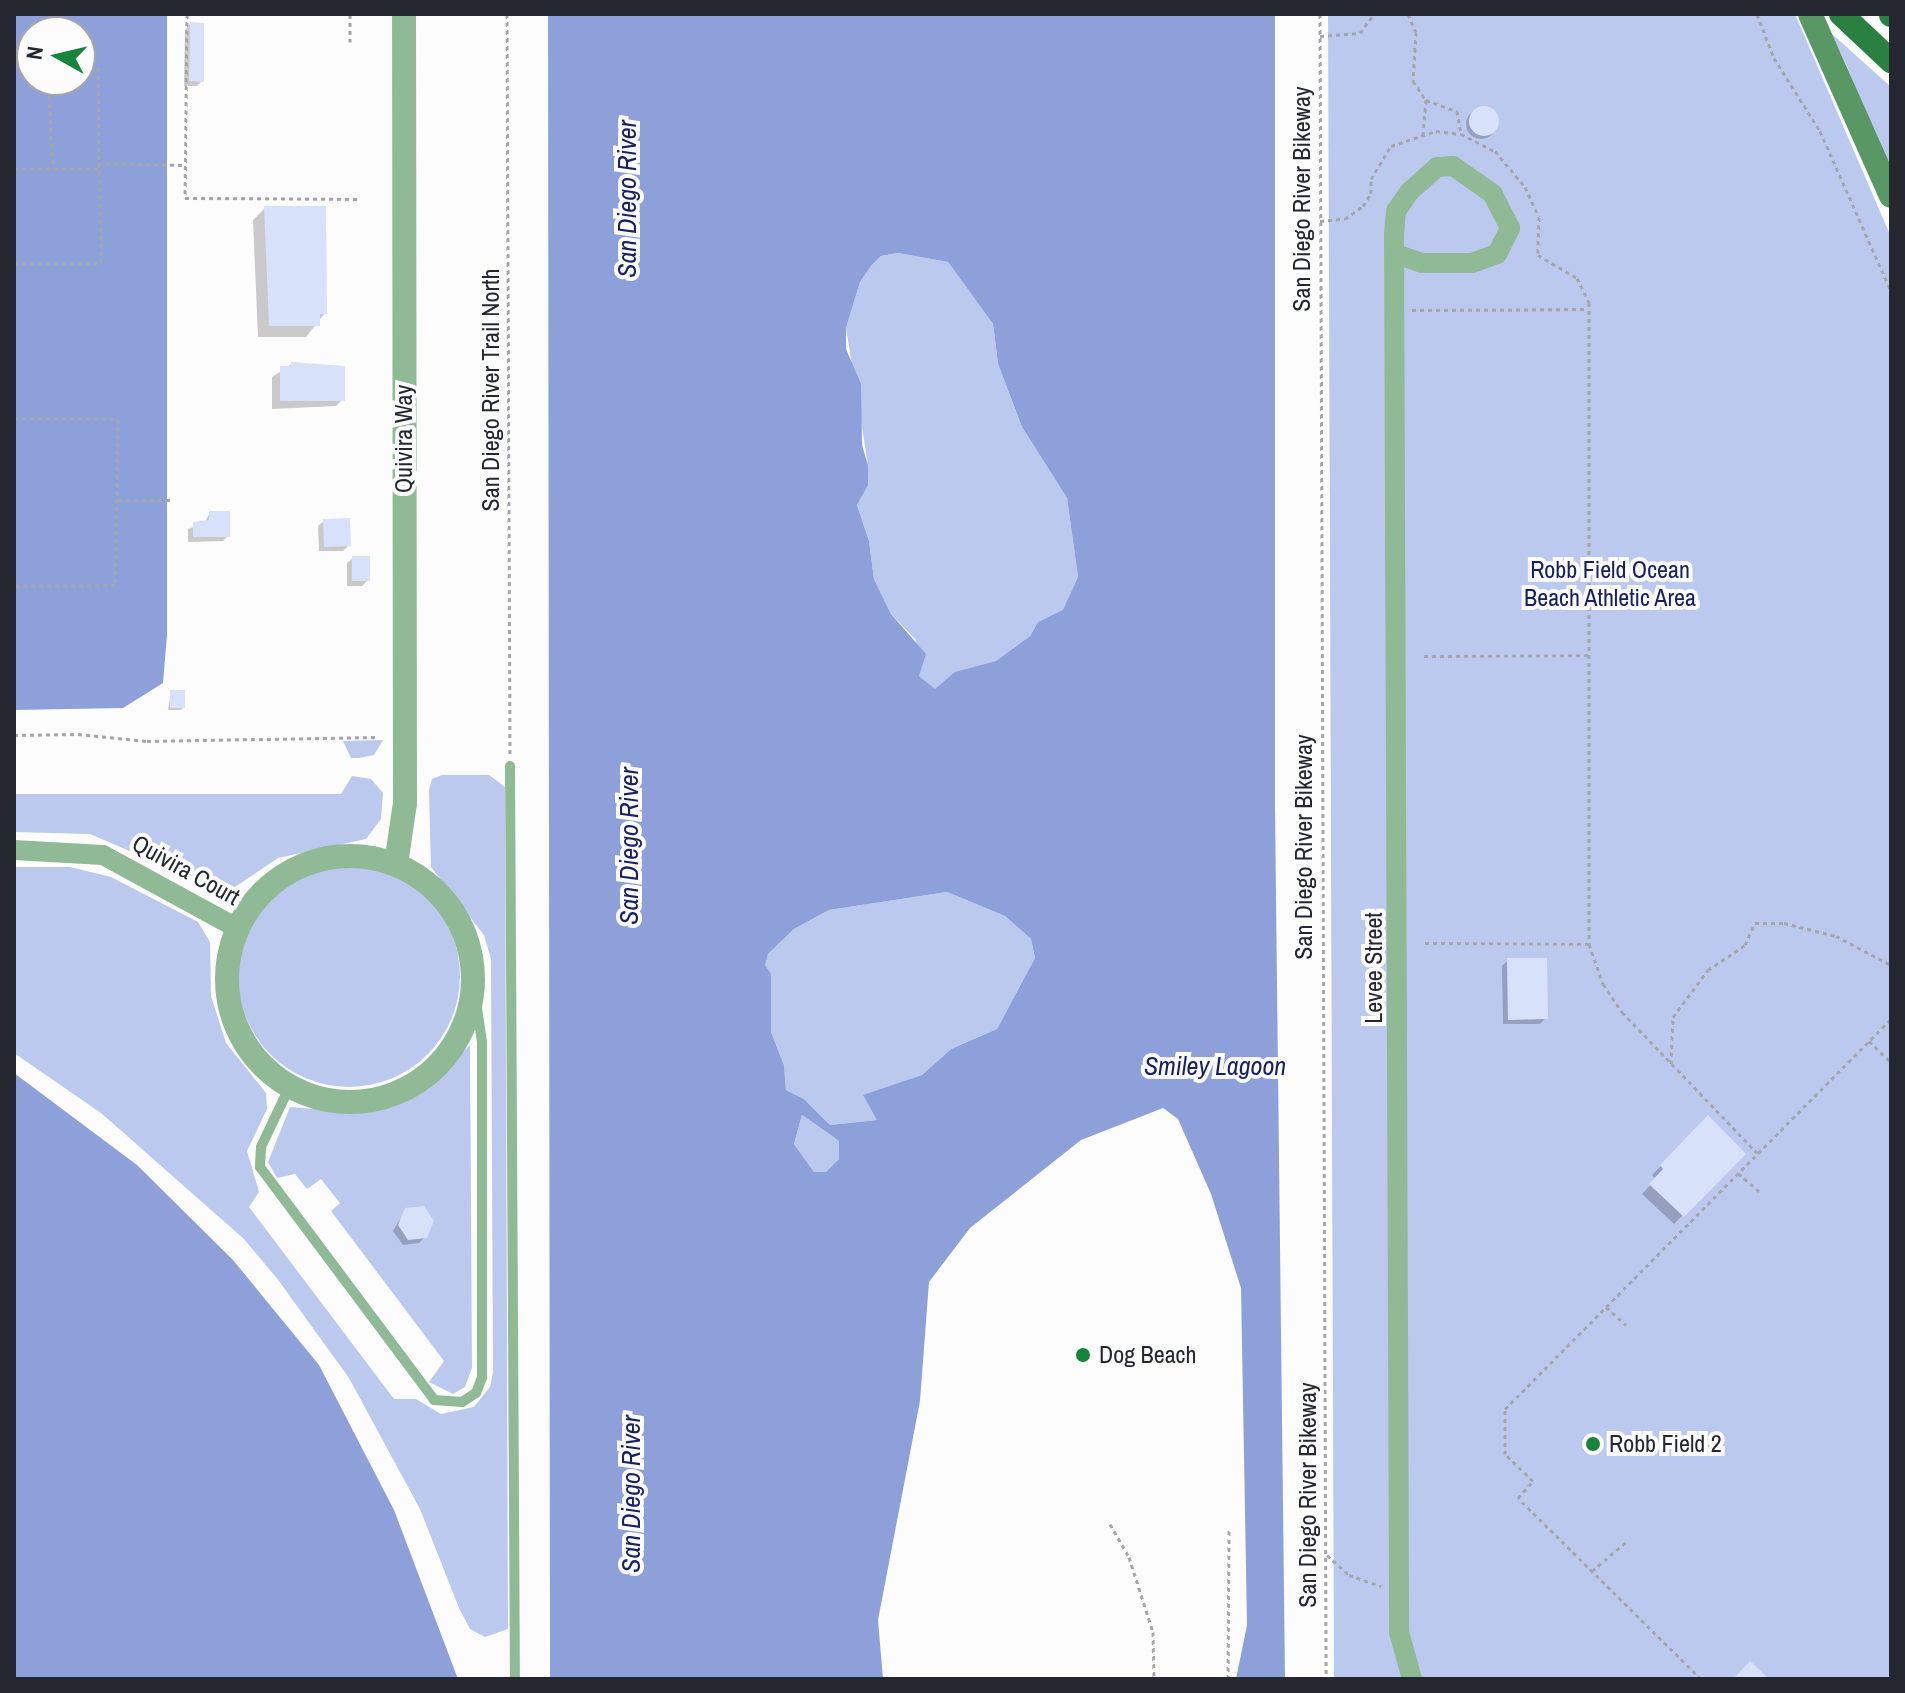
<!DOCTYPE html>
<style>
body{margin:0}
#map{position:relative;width:1905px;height:1693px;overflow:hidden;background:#fcfcfc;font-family:"Archivo Narrow",sans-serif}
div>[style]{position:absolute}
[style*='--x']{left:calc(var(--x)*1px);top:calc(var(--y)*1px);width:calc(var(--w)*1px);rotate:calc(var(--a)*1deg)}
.green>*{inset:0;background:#bbc9ef}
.round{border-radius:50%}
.water>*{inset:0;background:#8da0da}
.shadow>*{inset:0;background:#0003}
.building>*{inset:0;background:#d8e1fa}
.path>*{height:3px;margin-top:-1.5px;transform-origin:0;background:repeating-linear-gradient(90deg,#a5a6aa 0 4px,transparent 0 8px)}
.service>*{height:10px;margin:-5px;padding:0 5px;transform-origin:5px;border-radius:5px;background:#90ba96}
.minor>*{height:20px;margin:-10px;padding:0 10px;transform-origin:10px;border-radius:10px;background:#90ba96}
.tertiary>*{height:24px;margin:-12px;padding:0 12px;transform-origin:12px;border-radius:12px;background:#90ba96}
.tertiary>.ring{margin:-12px;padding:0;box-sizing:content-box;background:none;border:24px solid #90ba96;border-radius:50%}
.secondary>*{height:24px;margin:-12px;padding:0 12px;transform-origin:12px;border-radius:12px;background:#599865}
.primary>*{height:24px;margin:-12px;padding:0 12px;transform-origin:12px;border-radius:12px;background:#2a8041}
.dots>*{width:22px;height:22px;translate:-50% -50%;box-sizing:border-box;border:4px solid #fcfcfc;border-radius:50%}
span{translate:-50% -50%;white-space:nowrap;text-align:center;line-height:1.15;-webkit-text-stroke:8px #fcfcfc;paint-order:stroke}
.street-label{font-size:24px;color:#242730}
.park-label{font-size:24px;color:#162064}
.poi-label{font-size:24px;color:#242730}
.left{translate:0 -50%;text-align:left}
.water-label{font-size:26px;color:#172164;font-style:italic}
.frame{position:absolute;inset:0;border:16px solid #242730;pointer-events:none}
.north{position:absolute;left:16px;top:16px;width:80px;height:80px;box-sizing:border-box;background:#fcfcfc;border:2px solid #a6a7aa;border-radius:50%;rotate:278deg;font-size:22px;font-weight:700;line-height:32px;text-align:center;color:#242730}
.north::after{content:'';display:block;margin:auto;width:28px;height:36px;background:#16843b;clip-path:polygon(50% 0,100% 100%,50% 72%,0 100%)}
</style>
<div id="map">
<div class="green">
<i style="clip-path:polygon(1328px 14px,1795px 14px,1891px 237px,1891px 1679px,1334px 1679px)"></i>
<i style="clip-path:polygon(1831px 33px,1891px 87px,1891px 173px,1846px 64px)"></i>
<i style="clip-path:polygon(898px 253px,948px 262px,993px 324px,998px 364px,1022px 427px,1067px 498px,1078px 577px,1064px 610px,1038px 622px,1030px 636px,996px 661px,955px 673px,935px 690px,919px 676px,916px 640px,891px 614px,874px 579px,869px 541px,857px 505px,868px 484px,868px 465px,846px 328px,860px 282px,871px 266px,881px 256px)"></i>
<i style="clip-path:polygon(383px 740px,374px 755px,359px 758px,351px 758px,343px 741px)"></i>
<i style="clip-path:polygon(442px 775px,489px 775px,505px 787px,508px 1629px,485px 1637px,470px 1629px,459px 1608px,420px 1509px,349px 1378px,279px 1281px,244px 1239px,101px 1113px,14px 1053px,14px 867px,70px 867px,111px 877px,198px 922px,210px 942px,211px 996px,226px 1043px,266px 1093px,267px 1109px,247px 1151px,259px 1192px,249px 1207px,394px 1399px,416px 1399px,441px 1414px,474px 1407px,490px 1387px,493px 1372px,491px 959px,484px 935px,431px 867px,429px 790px,432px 779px)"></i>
<i style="clip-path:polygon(352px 776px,371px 779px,383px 793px,381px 819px,366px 839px,278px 858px,235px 887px,209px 885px,90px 834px,14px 832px,14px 794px,341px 794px)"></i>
<i class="round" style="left:238px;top:865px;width:222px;height:222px"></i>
<i style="clip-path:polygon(947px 892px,1005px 916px,1031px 939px,1035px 958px,997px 1029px,951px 1049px,922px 1075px,864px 1096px,878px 1120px,830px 1125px,804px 1099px,786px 1090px,784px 1065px,771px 1032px,764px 965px,768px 954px,794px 929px,829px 910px)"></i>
<i style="clip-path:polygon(470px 1045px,472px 1368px,465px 1387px,453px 1394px,429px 1382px,444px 1361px,331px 1211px,340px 1203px,321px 1179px,307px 1189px,295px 1174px,277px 1178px,268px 1162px,290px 1107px,353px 1112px,382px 1108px,425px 1089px)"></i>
<i style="clip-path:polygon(802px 1115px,839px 1141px,839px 1159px,827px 1172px,814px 1172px,794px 1144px)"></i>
</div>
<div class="water">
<i style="clip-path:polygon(evenodd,14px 14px,167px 14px,167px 635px,163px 683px,123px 708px,14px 710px,14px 14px,32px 32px,80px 32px,80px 80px,32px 80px,32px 32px)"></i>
<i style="clip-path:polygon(evenodd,548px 14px,1275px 14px,1275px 809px,1285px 1679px,1236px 1679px,1247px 1625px,1241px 1288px,1211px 1194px,1178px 1119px,1163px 1108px,1081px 1140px,970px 1228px,929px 1282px,920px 1401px,878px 1620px,883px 1679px,550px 1679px,548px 14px,898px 253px,948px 262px,993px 324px,998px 364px,1022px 427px,1067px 498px,1078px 577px,1063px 610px,1038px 622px,1030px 636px,996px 661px,955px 672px,935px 689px,919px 676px,926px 654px,891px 614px,874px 579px,869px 541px,857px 505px,868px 485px,868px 465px,862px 445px,861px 384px,846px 349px,846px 328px,860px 282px,871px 266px,881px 256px,898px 253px,548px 14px,947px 892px,1005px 916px,1031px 939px,1035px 958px,997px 1029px,951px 1049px,922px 1075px,863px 1095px,877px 1120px,830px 1125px,804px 1099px,786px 1090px,784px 1065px,771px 1032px,771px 974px,765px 965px,768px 954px,794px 929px,829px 910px,947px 892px,548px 14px,802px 1115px,839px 1141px,839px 1159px,826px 1172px,814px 1172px,794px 1144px,802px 1115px)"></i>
<i style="clip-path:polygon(14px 1073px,137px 1165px,233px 1260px,319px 1365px,394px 1510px,458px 1679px,14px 1679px)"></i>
</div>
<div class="shadow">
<i style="clip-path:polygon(190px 24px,202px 81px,197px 86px,184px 86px,185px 30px)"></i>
<i class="round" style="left:1466px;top:109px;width:30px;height:30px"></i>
<i style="clip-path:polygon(265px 208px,325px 313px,306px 337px,258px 337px,253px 220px)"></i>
<i style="clip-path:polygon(292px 364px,343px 368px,345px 397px,336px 406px,272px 409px,272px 377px)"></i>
<i style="clip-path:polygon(210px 513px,228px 536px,223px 541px,188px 542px,188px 529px,204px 523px)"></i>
<i style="clip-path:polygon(324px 521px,349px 545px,343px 551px,319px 551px,318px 526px)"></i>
<i style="clip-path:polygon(353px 558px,368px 580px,362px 586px,347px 586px,347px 563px)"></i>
<i style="clip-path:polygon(171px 692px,183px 707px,181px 710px,168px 710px)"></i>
<i style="clip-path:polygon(1508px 960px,1546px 1018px,1540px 1024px,1503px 1024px,1502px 966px)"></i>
<i style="clip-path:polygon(1708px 1118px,1744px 1154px,1674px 1224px,1642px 1194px,1656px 1179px,1652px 1175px)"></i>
<i style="clip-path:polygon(406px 1210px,425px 1237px,419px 1243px,403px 1245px,393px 1231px)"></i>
</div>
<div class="building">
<i style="clip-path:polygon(190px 22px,204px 23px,204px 82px,189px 81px)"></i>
<i class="round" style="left:1469px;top:106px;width:30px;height:30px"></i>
<i style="clip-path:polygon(264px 206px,326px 206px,327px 314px,320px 314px,320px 326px,269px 326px)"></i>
<i style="clip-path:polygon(291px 362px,345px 366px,345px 401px,280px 401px,280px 366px,291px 366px)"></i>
<i style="clip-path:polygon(209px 511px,230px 511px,230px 537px,193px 537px,193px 522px,209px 520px)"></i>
<i style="clip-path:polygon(350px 518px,351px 546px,324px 547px,323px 519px)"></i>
<i style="clip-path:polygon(352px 556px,370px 556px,370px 581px,352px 581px)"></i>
<i style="clip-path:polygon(170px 690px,185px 690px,185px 708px,170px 708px)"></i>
<i style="clip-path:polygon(1507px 958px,1547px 958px,1548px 1019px,1508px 1020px)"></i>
<i style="clip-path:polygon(1708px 1115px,1746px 1154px,1684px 1217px,1649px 1184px,1663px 1169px,1660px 1165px)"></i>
<i style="clip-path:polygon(424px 1206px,434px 1221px,427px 1238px,408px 1240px,398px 1225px,405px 1208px)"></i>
<i style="clip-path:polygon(1750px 1661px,1769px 1679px,1733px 1679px)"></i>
</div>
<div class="path">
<i style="--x:187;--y:14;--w:184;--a:90.6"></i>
<i style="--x:185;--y:198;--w:176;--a:0.3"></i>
<i style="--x:507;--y:14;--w:740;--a:89.77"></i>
<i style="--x:1320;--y:14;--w:1665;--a:89.79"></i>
<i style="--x:1408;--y:14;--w:20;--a:66"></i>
<i style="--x:1416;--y:32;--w:49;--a:93.5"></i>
<i style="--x:1413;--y:81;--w:23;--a:56"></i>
<i style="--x:1426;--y:100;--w:35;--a:95"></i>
<i style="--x:1757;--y:14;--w:47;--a:68.9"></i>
<i style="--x:1774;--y:58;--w:86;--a:57.8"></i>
<i style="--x:1820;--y:131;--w:175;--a:66.1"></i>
<i style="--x:1320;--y:36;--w:40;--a:-4.3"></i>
<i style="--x:1360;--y:33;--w:24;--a:-54"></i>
<i style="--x:350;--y:42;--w:28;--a:-90"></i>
<i style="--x:14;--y:62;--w:18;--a:0"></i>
<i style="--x:48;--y:80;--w:89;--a:86.8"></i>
<i style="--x:1426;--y:100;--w:33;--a:20"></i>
<i style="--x:1457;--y:111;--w:23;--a:80"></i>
<i style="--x:98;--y:163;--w:87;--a:1.3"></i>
<i style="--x:14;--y:169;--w:84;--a:0"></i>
<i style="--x:1320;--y:221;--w:25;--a:-5"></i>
<i style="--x:1345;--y:219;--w:22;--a:-36"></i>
<i style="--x:1363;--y:206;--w:15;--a:-58"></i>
<i style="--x:1371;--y:193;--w:14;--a:-90"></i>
<i style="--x:1371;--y:179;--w:39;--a:-59"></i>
<i style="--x:1391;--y:146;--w:47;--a:-18.4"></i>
<i style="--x:1436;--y:131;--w:25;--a:7"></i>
<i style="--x:1461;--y:134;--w:38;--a:27"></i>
<i style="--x:1495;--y:151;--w:47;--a:50.2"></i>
<i style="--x:1525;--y:187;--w:33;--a:65"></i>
<i style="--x:1539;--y:217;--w:38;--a:92"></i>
<i style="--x:1538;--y:255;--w:45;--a:30.5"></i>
<i style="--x:1577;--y:278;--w:28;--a:64"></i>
<i style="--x:1589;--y:303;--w:641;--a:90"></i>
<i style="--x:1589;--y:944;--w:42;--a:70.7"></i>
<i style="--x:1603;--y:984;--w:34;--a:56"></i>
<i style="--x:1622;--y:1012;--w:195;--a:46.2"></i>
<i style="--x:14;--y:263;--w:87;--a:0"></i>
<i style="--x:101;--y:263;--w:200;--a:-90.9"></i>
<i style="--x:1412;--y:310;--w:175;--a:-0.3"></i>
<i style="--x:14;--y:418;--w:104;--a:0.6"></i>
<i style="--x:118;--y:419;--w:166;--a:91"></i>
<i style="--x:115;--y:585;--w:101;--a:179.4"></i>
<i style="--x:118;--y:500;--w:52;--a:0"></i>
<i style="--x:1424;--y:656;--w:166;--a:-0.3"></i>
<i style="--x:14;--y:735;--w:64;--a:-0.9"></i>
<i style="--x:78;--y:734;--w:69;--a:5.8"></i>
<i style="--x:147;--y:741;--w:230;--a:-1"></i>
<i style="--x:1425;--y:943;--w:164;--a:0.3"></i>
<i style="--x:1869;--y:1041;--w:28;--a:44"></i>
<i style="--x:1671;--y:1064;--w:47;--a:-87.6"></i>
<i style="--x:1673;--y:1017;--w:59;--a:-53.3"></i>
<i style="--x:1708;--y:970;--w:45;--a:-34"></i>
<i style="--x:1745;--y:945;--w:24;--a:-66"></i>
<i style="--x:1755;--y:923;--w:29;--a:0"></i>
<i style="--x:1784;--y:923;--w:54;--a:14"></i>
<i style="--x:1836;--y:936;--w:62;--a:27.8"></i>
<i style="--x:1738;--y:1173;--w:28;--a:41"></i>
<i style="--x:1606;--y:1307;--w:27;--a:42"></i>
<i style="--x:1110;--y:1524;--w:38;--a:60"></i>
<i style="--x:1129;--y:1557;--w:79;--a:72.3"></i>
<i style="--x:1153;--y:1632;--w:47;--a:88.8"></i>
<i style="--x:1327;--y:1555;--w:30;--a:42"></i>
<i style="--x:1349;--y:1575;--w:34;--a:19"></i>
<i style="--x:1592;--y:1571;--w:45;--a:-40.5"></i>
<i style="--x:1228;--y:1679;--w:149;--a:-89.6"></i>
<i style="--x:1701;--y:1679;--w:257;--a:-135.3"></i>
<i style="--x:1518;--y:1498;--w:23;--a:-49"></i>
<i style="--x:1533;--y:1481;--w:39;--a:-136"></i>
<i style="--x:1505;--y:1454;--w:45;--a:-90"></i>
<i style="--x:1505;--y:1409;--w:549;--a:-45.3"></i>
</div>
<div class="service">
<i style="--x:510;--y:766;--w:913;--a:89.69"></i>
<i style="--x:289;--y:1088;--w:65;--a:115.4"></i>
<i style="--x:261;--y:1147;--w:20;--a:93"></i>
<i style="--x:260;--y:1167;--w:291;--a:53.2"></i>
<i style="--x:434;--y:1400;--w:28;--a:4"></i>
<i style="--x:462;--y:1402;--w:17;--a:-33"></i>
<i style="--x:476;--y:1393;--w:17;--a:-69"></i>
<i style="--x:482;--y:1377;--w:335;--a:-90"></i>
<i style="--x:482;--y:1042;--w:62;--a:-98.4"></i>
</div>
<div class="minor">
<i style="--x:1396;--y:254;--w:28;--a:19"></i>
<i style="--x:1422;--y:263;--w:50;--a:0"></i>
<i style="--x:1472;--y:263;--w:27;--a:-20"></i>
<i style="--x:1497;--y:254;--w:29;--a:-63"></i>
<i style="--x:1510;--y:228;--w:38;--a:-117"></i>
<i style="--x:1493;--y:194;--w:49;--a:-145"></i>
<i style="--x:1453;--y:166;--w:16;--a:176"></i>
<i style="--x:1437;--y:167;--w:36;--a:138"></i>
<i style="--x:1410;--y:191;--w:24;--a:125"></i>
<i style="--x:1396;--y:211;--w:24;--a:95"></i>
<i style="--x:1394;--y:235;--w:1397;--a:89.79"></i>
<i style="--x:1399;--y:1632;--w:49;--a:74.5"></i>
<i style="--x:14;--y:850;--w:89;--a:3.2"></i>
<i style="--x:103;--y:855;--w:153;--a:28.6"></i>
</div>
<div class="tertiary">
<i class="ring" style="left:227px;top:856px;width:222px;height:222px"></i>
<i style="--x:396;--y:864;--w:62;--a:-81.6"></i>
<i style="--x:405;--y:803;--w:789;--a:-90.07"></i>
</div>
<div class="secondary">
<i style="--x:1810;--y:14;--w:199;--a:66"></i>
</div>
<div class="primary">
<i style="--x:1841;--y:14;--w:69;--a:43.2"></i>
<i style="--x:1891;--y:14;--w:1;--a:90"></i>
</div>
<div class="dots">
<i style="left:1083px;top:1355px;background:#16843b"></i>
<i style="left:1593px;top:1444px;background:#16843b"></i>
</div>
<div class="street-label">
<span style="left:1302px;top:199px;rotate:-90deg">San Diego River Bikeway</span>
<span style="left:491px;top:390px;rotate:-90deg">San Diego River Trail North</span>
<span style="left:404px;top:439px;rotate:-90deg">Quivira Way</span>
<span style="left:1304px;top:847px;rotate:-90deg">San Diego River Bikeway</span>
<span style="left:186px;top:870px;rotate:29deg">Quivira Court</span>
<span style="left:1374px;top:968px;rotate:-90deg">Levee Street</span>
<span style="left:1308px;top:1495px;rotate:-90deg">San Diego River Bikeway</span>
</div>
<div class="park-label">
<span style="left:1610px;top:584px">Robb Field Ocean<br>Beach Athletic Area</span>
</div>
<div class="poi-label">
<span class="left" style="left:1099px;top:1355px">Dog Beach</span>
<span class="left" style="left:1609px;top:1444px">Robb Field 2</span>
</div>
<div class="water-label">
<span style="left:627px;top:199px;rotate:-90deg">San Diego River</span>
<span style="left:629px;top:846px;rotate:-90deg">San Diego River</span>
<span style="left:1215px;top:1066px">Smiley Lagoon</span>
<span style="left:631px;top:1494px;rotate:-90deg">San Diego River</span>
</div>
<div class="frame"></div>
<div class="north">N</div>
</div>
